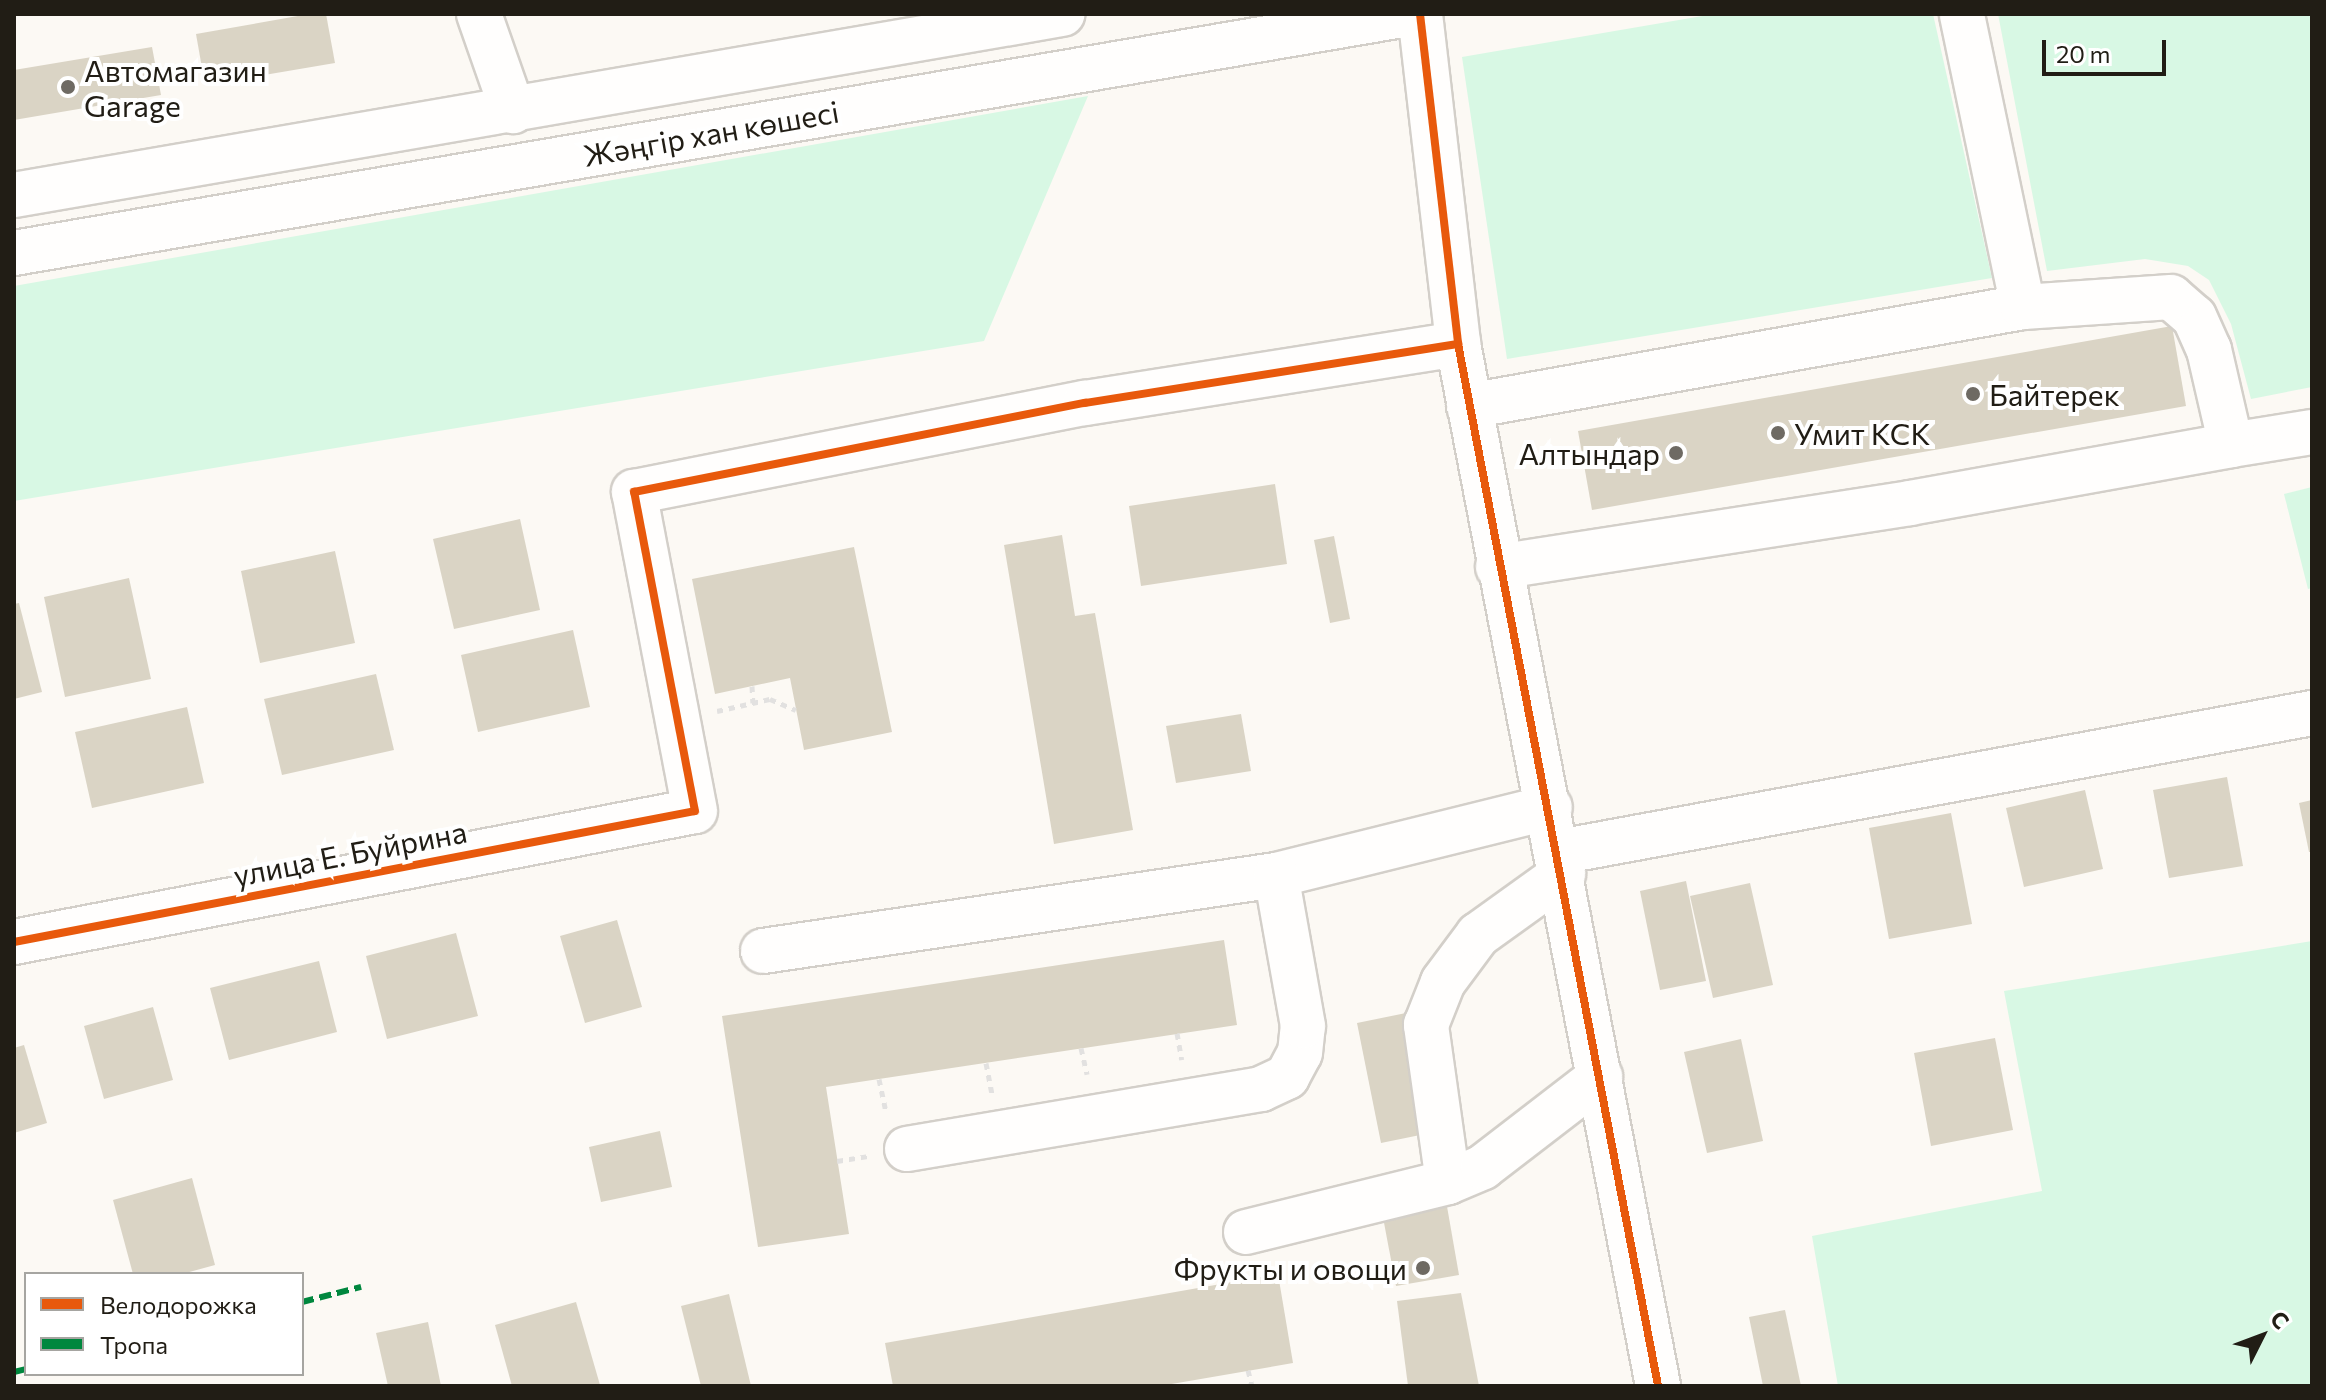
<!DOCTYPE html>
<meta charset="utf-8">
<style>
body{margin:0}
#map{position:relative;width:2326px;height:1400px;overflow:hidden;background:#fcf9f4;font-family:Commissioner,sans-serif}
div>[style]{position:absolute}
[style*='--x']{left:calc(var(--x)*1px);top:calc(var(--y)*1px);width:calc(var(--w)*1px);rotate:calc(var(--a)*1deg)}
.green>*{inset:0;background:#d8f8e4}
.building>*{inset:0;background:#dad4c5}
.path>*{height:5px;margin-top:-2.5px;transform-origin:0;background:repeating-linear-gradient(90deg,#e2e1e0 0 6px,transparent 0 12px)}
.roads{filter:drop-shadow(2px 0 #d3cfc9) drop-shadow(-2px 0 #d3cfc9) drop-shadow(0 2px #d3cfc9) drop-shadow(0 -2px #d3cfc9)}
.minor>*{height:44px;margin:-22px;padding:0 22px;transform-origin:22px;border-radius:22px;background:#fffefd}
.major>*{height:44px;margin:-22px;padding:0 22px;transform-origin:22px;border-radius:22px;background:#fffefd}
.quiet>*{height:6px;margin-top:-3px;transform-origin:0;background:repeating-linear-gradient(90deg,#00873e 0 12px,transparent 0 18px)}
.cycleway>*{height:8px;margin:-4px;padding:0 4px;transform-origin:4px;border-radius:4px;background:#e8590c}
.dots>*{width:22px;height:22px;translate:-50% -50%;box-sizing:border-box;border:4px solid #fff;border-radius:50%}
span{translate:-50% -50%;white-space:nowrap;text-align:center;line-height:1.15;-webkit-text-stroke:8px #fff;paint-order:stroke}
.poi-label{font-size:30px;color:#211d15}
.left{translate:0 -50%;text-align:left}
.right{translate:-100% -50%;text-align:right}
.street-label{font-size:30px;color:#211d15}
.frame{position:absolute;inset:0;border:16px solid #211d15;pointer-events:none}
.legend{position:absolute;left:24px;top:1272px;width:280px;height:104px;box-sizing:border-box;background:#fff;border:2px solid #a6a5a1;margin:0;padding:10px 14px;list-style:none;font-size:24px;color:#211d15}
.legend li{display:flex;align-items:center;gap:16px;height:40px}
.legend b{width:40px;border:2px solid #a6a5a1}
.north{position:absolute;left:2222px;top:1296px;width:80px;height:80px;-webkit-text-stroke:6px #fff;paint-order:stroke;rotate:48deg;font-size:22px;font-weight:700;line-height:32px;text-align:center;color:#211d15}
.north::after{content:'';display:block;margin:auto;width:28px;height:36px;background:#211d15;clip-path:polygon(50% 0,100% 100%,50% 72%,0 100%)}
.scale{position:absolute;left:2042px;top:40px;width:124px;height:36px;box-sizing:border-box;border:4px solid #211d15;border-top:0;padding-left:10px;font-size:24px;line-height:28px;white-space:nowrap;color:#211d15;-webkit-text-stroke:6px #fff;paint-order:stroke}
</style>
<div id="map">
<div class="green">
<i style="clip-path:polygon(1714px 14px,1933px 14px,1992px 278px,1507px 359px,1462px 57px)"></i>
<i style="clip-path:polygon(1998px 14px,2312px 14px,2312px 387px,2251px 399px,2231px 324px,2209px 280px,2188px 266px,2145px 259px,2047px 271px)"></i>
<i style="clip-path:polygon(1088px 96px,984px 341px,14px 501px,14px 286px)"></i>
<i style="clip-path:polygon(2312px 487px,2312px 588px,2308px 589px,2284px 494px)"></i>
<i style="clip-path:polygon(2312px 941px,2312px 1386px,1838px 1386px,1812px 1236px,2042px 1191px,2004px 991px)"></i>
</div>
<div class="building">
<i style="clip-path:polygon(309px 14px,326px 14px,335px 63px,205px 85px,196px 34px)"></i>
<i style="clip-path:polygon(152px 47px,161px 95px,14px 120px,14px 70px)"></i>
<i style="clip-path:polygon(2172px 326px,2186px 406px,1592px 510px,1578px 431px)"></i>
<i style="clip-path:polygon(1275px 484px,1287px 564px,1141px 586px,1129px 506px)"></i>
<i style="clip-path:polygon(520px 519px,540px 610px,454px 629px,433px 539px)"></i>
<i style="clip-path:polygon(1062px 535px,1075px 616px,1095px 613px,1133px 830px,1054px 844px,1004px 545px)"></i>
<i style="clip-path:polygon(1334px 536px,1350px 619px,1330px 623px,1314px 540px)"></i>
<i style="clip-path:polygon(854px 547px,892px 732px,804px 750px,790px 678px,715px 694px,692px 579px)"></i>
<i style="clip-path:polygon(335px 551px,355px 643px,260px 663px,241px 571px)"></i>
<i style="clip-path:polygon(129px 578px,151px 679px,65px 697px,44px 597px)"></i>
<i style="clip-path:polygon(19px 603px,42px 692px,14px 699px,14px 604px)"></i>
<i style="clip-path:polygon(573px 630px,590px 707px,478px 732px,461px 655px)"></i>
<i style="clip-path:polygon(376px 674px,394px 750px,282px 775px,264px 699px)"></i>
<i style="clip-path:polygon(187px 707px,204px 783px,92px 808px,75px 732px)"></i>
<i style="clip-path:polygon(1241px 714px,1251px 771px,1176px 783px,1166px 726px)"></i>
<i style="clip-path:polygon(2227px 777px,2243px 866px,2169px 878px,2153px 790px)"></i>
<i style="clip-path:polygon(2085px 790px,2103px 869px,2024px 887px,2006px 808px)"></i>
<i style="clip-path:polygon(2312px 800px,2312px 852px,2309px 852px,2299px 803px)"></i>
<i style="clip-path:polygon(1951px 813px,1972px 924px,1889px 939px,1869px 828px)"></i>
<i style="clip-path:polygon(1686px 881px,1706px 981px,1660px 990px,1640px 891px)"></i>
<i style="clip-path:polygon(1750px 883px,1773px 985px,1713px 998px,1690px 896px)"></i>
<i style="clip-path:polygon(617px 920px,642px 1007px,585px 1023px,560px 936px)"></i>
<i style="clip-path:polygon(456px 933px,478px 1016px,387px 1039px,366px 956px)"></i>
<i style="clip-path:polygon(1224px 940px,1237px 1025px,826px 1087px,849px 1234px,758px 1247px,722px 1016px)"></i>
<i style="clip-path:polygon(319px 961px,337px 1032px,229px 1060px,210px 988px)"></i>
<i style="clip-path:polygon(153px 1007px,173px 1080px,104px 1099px,84px 1026px)"></i>
<i style="clip-path:polygon(1406px 1013px,1430px 1133px,1381px 1143px,1357px 1023px)"></i>
<i style="clip-path:polygon(1995px 1038px,2013px 1130px,1931px 1146px,1914px 1053px)"></i>
<i style="clip-path:polygon(1741px 1039px,1763px 1141px,1707px 1153px,1684px 1052px)"></i>
<i style="clip-path:polygon(24px 1045px,47px 1123px,14px 1133px,14px 1048px)"></i>
<i style="clip-path:polygon(660px 1131px,672px 1187px,601px 1202px,589px 1147px)"></i>
<i style="clip-path:polygon(192px 1178px,215px 1265px,182px 1274px,133px 1274px,113px 1200px)"></i>
<i style="clip-path:polygon(1445px 1195px,1459px 1275px,1396px 1286px,1381px 1207px)"></i>
<i style="clip-path:polygon(1278px 1274px,1293px 1363px,1160px 1386px,893px 1386px,885px 1343px)"></i>
<i style="clip-path:polygon(1461px 1293px,1479px 1386px,1408px 1386px,1397px 1301px)"></i>
<i style="clip-path:polygon(729px 1294px,751px 1386px,701px 1386px,681px 1306px)"></i>
<i style="clip-path:polygon(576px 1302px,600px 1385px,512px 1386px,495px 1325px)"></i>
<i style="clip-path:polygon(1785px 1310px,1801px 1386px,1763px 1386px,1749px 1317px)"></i>
<i style="clip-path:polygon(428px 1322px,441px 1386px,388px 1386px,376px 1333px)"></i>
</div>
<div class="path">
<i style="--x:752;--y:686;--w:17;--a:87"></i>
<i style="--x:717;--y:711;--w:54;--a:-12.8"></i>
<i style="--x:770;--y:699;--w:28;--a:23"></i>
<i style="--x:1177;--y:1033;--w:27;--a:80"></i>
<i style="--x:1081;--y:1048;--w:27;--a:77"></i>
<i style="--x:986;--y:1063;--w:31;--a:79"></i>
<i style="--x:879;--y:1079;--w:34;--a:78"></i>
<i style="--x:837;--y:1161;--w:31;--a:-9"></i>
<i style="--x:1248;--y:1370;--w:16;--a:76"></i>
</div>
<div class="roads">
<div class="minor">
<i style="--x:479;--y:14;--w:103;--a:70.7"></i>
<i style="--x:1420;--y:14;--w:332;--a:83.4"></i>
<i style="--x:1458;--y:344;--w:1061;--a:79.13"></i>
<i style="--x:1469;--y:406;--w:563;--a:-10.13"></i>
<i style="--x:2231;--y:445;--w:82;--a:-9.1"></i>
<i style="--x:1498;--y:567;--w:417;--a:-8.8"></i>
<i style="--x:1910;--y:503;--w:326;--a:-10.2"></i>
<i style="--x:2231;--y:445;--w:98;--a:-103"></i>
<i style="--x:2209;--y:350;--w:36;--a:-114"></i>
<i style="--x:2194;--y:317;--w:30;--a:-139"></i>
<i style="--x:2171;--y:297;--w:148;--a:176.1"></i>
<i style="--x:2023;--y:307;--w:299;--a:-101.8"></i>
<i style="--x:1559;--y:852;--w:766;--a:-10.46"></i>
<i style="--x:14;--y:942;--w:693;--a:-10.89"></i>
<i style="--x:695;--y:811;--w:325;--a:-100.8"></i>
<i style="--x:634;--y:492;--w:460;--a:-11.2"></i>
<i style="--x:1085;--y:403;--w:378;--a:-9"></i>
<i style="--x:763;--y:951;--w:519;--a:-8.43"></i>
<i style="--x:1276;--y:875;--w:282;--a:-13.9"></i>
<i style="--x:907;--y:1149;--w:359;--a:-9.6"></i>
<i style="--x:1261;--y:1089;--w:29;--a:-25"></i>
<i style="--x:1287;--y:1077;--w:27;--a:-62"></i>
<i style="--x:1300;--y:1053;--w:27;--a:-84"></i>
<i style="--x:1303;--y:1026;--w:153;--a:-100.1"></i>
<i style="--x:1448;--y:1182;--w:159;--a:-98"></i>
<i style="--x:1426;--y:1025;--w:46;--a:-68.4"></i>
<i style="--x:1443;--y:982;--w:59;--a:-53.3"></i>
<i style="--x:1478;--y:935;--w:105;--a:-35.7"></i>
<i style="--x:1246;--y:1232;--w:208;--a:-13.9"></i>
<i style="--x:1448;--y:1182;--w:38;--a:-23"></i>
<i style="--x:1483;--y:1167;--w:148;--a:-37.6"></i>
</div>
<div class="major">
<i style="--x:14;--y:195;--w:1064;--a:-9.8"></i>
<i style="--x:14;--y:253;--w:1414;--a:-9.73"></i>
</div>
</div>
<div class="quiet">
<i style="--x:302;--y:1302;--w:61;--a:-14.3"></i>
<i style="--x:14;--y:1372;--w:12;--a:-14"></i>
</div>
<div class="cycleway">
<i style="--x:1420;--y:14;--w:332;--a:83.4"></i>
<i style="--x:1458;--y:344;--w:1061;--a:79.13"></i>
<i style="--x:14;--y:942;--w:693;--a:-10.89"></i>
<i style="--x:695;--y:811;--w:325;--a:-100.8"></i>
<i style="--x:634;--y:492;--w:460;--a:-11.2"></i>
<i style="--x:1085;--y:403;--w:378;--a:-9"></i>
</div>
<div class="dots">
<i style="left:68px;top:87px;background:#6e6a63"></i>
<i style="left:1973px;top:394px;background:#6e6a63"></i>
<i style="left:1778px;top:433px;background:#6e6a63"></i>
<i style="left:1676px;top:453px;background:#6e6a63"></i>
<i style="left:1423px;top:1268px;background:#6e6a63"></i>
</div>
<div class="poi-label">
<span class="left" style="left:84px;top:87px">Автомагазин<br>Garage</span>
<span class="left" style="left:1989px;top:394px">Байтерек</span>
<span class="left" style="left:1794px;top:433px">Умит КСК</span>
<span class="right" style="left:1660px;top:453px">Алтындар</span>
<span class="right" style="left:1407px;top:1268px">Фрукты и овощи</span>
</div>
<div class="street-label">
<span style="left:711px;top:133px;rotate:-10deg">Жәңгір хан көшесі</span>
<span style="left:350px;top:853px;rotate:-11deg">улица Е. Буйрина</span>
</div>
<div class="frame"></div>
<ul class="legend">
<li><b style="height:10px;background:#e8590c"></b>Велодорожка</li>
<li><b style="height:10px;background:#00873e"></b>Тропа</li>
</ul>
<div class="north">С</div>
<div class="scale">20 m</div>
</div>
